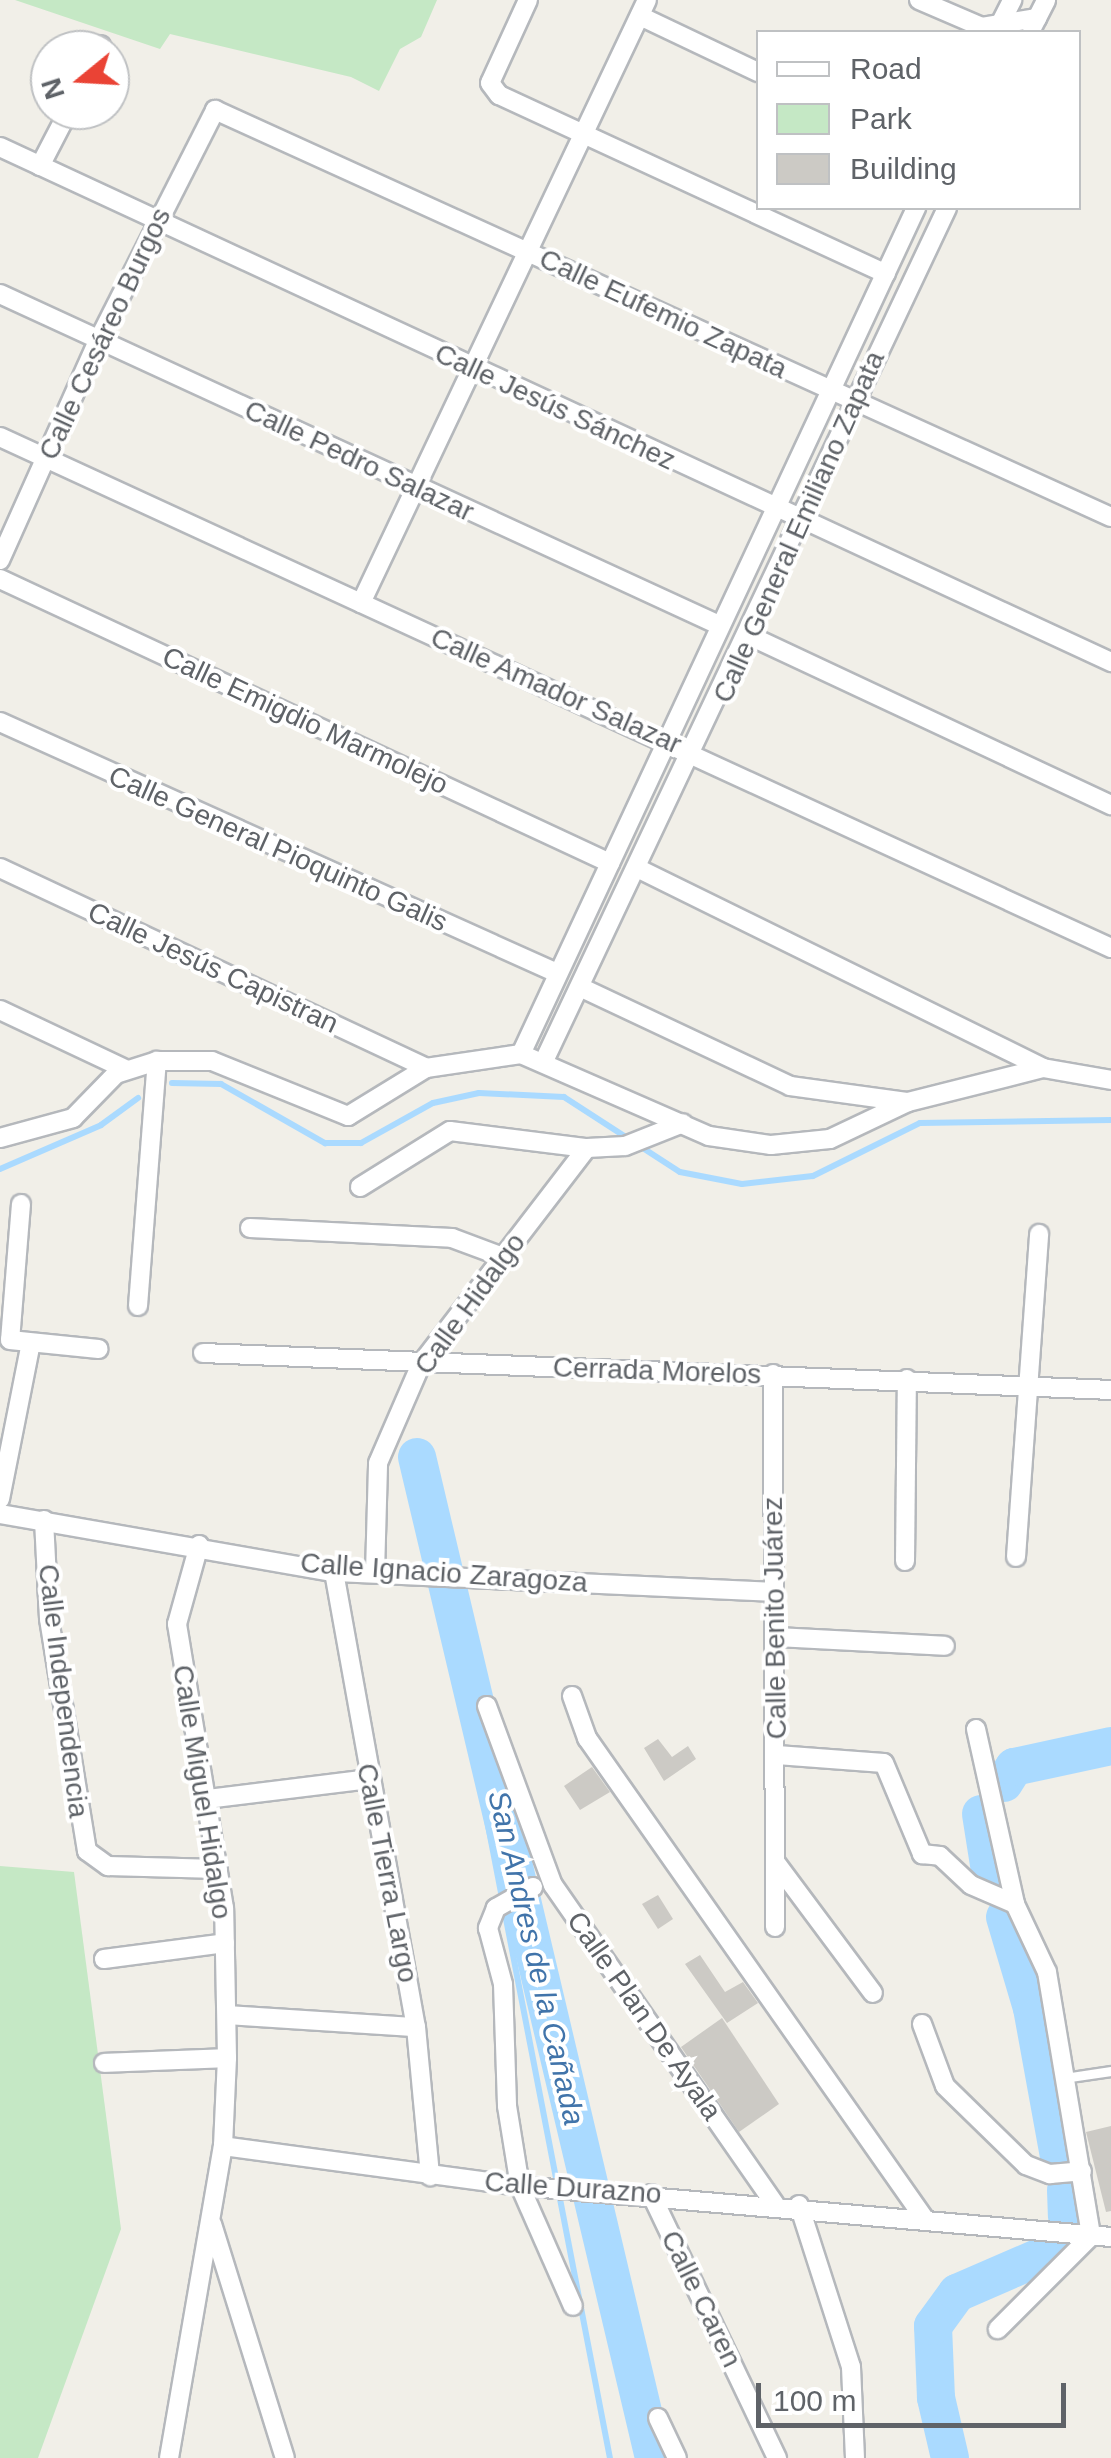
<!DOCTYPE html>
<meta charset="utf-8">
<style>
body{margin:0}
#map{position:relative;width:1111px;height:2458px;overflow:hidden;background:#f1efe8;font-family:Arial,sans-serif}
div>[style]{position:absolute}
[style*='--x']{left:calc(var(--x)*1px);top:calc(var(--y)*1px);width:calc(var(--w)*1px);rotate:calc(var(--a)*1deg)}
.green>*{inset:0;background:#c5e8c5}
.stream>*{height:6px;margin:-3px;padding:0 3px;transform-origin:3px;border-radius:3px;background:#aadaff}
.river>*{height:38px;margin:-19px;padding:0 19px;transform-origin:19px;border-radius:19px;background:#aadaff}
.building>*{inset:0;background:#cccac5}
.roads{filter:drop-shadow(2px 0 #b5b8bc) drop-shadow(-2px 0 #b5b8bc) drop-shadow(0 2px #b5b8bc) drop-shadow(0 -2px #b5b8bc)}
.service>*{height:9px;margin:-4.5px;padding:0 4.5px;transform-origin:4.5px;border-radius:4.5px;background:#fff}
.minor>*{height:18px;margin:-9px;padding:0 9px;transform-origin:9px;border-radius:9px;background:#fff}
span{translate:-50% -50%;white-space:nowrap;text-align:center;line-height:1.15;-webkit-text-stroke:8px #fff;paint-order:stroke}
.street-label{font-size:28px;color:#5f6368}
.water-label{font-size:30px;color:#4174aa;font-style:italic}
.legend{position:absolute;left:756px;top:30px;width:325px;height:180px;box-sizing:border-box;background:#fff;border:2px solid #bfc1c3;margin:0;padding:12px 18px;list-style:none;font-size:30px;color:#5f6368}
.legend li{display:flex;align-items:center;gap:20px;height:50px}
.legend b{width:50px;border:2px solid #bfc1c3}
.north{position:absolute;left:30px;top:30px;width:100px;height:100px;box-sizing:border-box;background:#fff;border:2px solid #bfc1c3;border-radius:50%;rotate:252deg;font-size:28px;font-weight:700;line-height:40px;text-align:center;color:#5f6368}
.north::after{content:'';display:block;margin:auto;width:35px;height:45px;background:#ea4335;clip-path:polygon(50% 0,100% 100%,50% 72%,0 100%)}
.scale{position:absolute;left:756px;top:2383px;width:310px;height:45px;box-sizing:border-box;border:5px solid #5f6368;border-top:0;padding-left:12px;font-size:30px;line-height:35px;white-space:nowrap;color:#5f6368;-webkit-text-stroke:8px #fff;paint-order:stroke}
</style>
<div id="map">
<div class="green">
<i style="clip-path:polygon(15px 0,437px 0,421px 37px,400px 49px,379px 91px,351px 77px,170px 34px,160px 49px)"></i>
<i style="clip-path:polygon(0 1866px,74px 1872px,121px 2229px,38px 2458px,0 2458px)"></i>
</div>
<div class="stream">
<i style="--x:172;--y:1083;--w:49;--a:1.2"></i>
<i style="--x:221;--y:1084;--w:120;--a:29.6"></i>
<i style="--x:325;--y:1143;--w:36;--a:0"></i>
<i style="--x:361;--y:1143;--w:82;--a:-29.1"></i>
<i style="--x:433;--y:1103;--w:47;--a:-12.3"></i>
<i style="--x:479;--y:1093;--w:85;--a:2.7"></i>
<i style="--x:564;--y:1097;--w:138;--a:32.9"></i>
<i style="--x:680;--y:1172;--w:63;--a:11"></i>
<i style="--x:742;--y:1184;--w:71;--a:-6.4"></i>
<i style="--x:813;--y:1176;--w:119;--a:-26.4"></i>
<i style="--x:920;--y:1123;--w:191;--a:-0.9"></i>
<i style="--x:0;--y:1169;--w:110;--a:-23.5"></i>
<i style="--x:101;--y:1125;--w:46;--a:-36.1"></i>
<i style="--x:417;--y:1457;--w:1019;--a:79.09"></i>
</div>
<div class="river">
<i style="--x:417;--y:1457;--w:1029;--a:76.68"></i>
<i style="--x:1004;--y:1783;--w:19;--a:-58"></i>
<i style="--x:1014;--y:1767;--w:99;--a:-12.2"></i>
<i style="--x:981;--y:1814;--w:64;--a:81"></i>
<i style="--x:1005;--y:1917;--w:95;--a:73.5"></i>
<i style="--x:1032;--y:2008;--w:150;--a:79.7"></i>
<i style="--x:1066;--y:2190;--w:26;--a:88"></i>
<i style="--x:950;--y:2458;--w:62;--a:-103.1"></i>
<i style="--x:936;--y:2398;--w:72;--a:-92.4"></i>
<i style="--x:933;--y:2326;--w:41;--a:-54"></i>
<i style="--x:957;--y:2293;--w:110;--a:-23.5"></i>
</div>
<div class="building">
<i style="clip-path:polygon(658px 1739px,672px 1757px,688px 1746px,696px 1759px,664px 1781px,644px 1748px)"></i>
<i style="clip-path:polygon(592px 1767px,610px 1792px,580px 1810px,564px 1786px)"></i>
<i style="clip-path:polygon(658px 1895px,673px 1919px,658px 1929px,642px 1904px)"></i>
<i style="clip-path:polygon(700px 1955px,725px 1992px,743px 1982px,758px 2003px,727px 2023px,685px 1964px)"></i>
<i style="clip-path:polygon(722px 2018px,779px 2104px,739px 2132px,681px 2047px)"></i>
<i style="clip-path:polygon(1111px 2126px,1111px 2211px,1106px 2212px,1086px 2132px)"></i>
</div>
<div class="roads">
<div class="service">
<i style="--x:1064;--y:2078;--w:48;--a:-8.5"></i>
</div>
<div class="minor">
<i style="--x:528;--y:0;--w:91;--a:114.6"></i>
<i style="--x:490;--y:83;--w:15;--a:53"></i>
<i style="--x:499;--y:95;--w:426;--a:24.8"></i>
<i style="--x:919;--y:0;--w:69;--a:23.2"></i>
<i style="--x:982;--y:27;--w:56;--a:-9.3"></i>
<i style="--x:640;--y:16;--w:131;--a:25.4"></i>
<i style="--x:1032;--y:28;--w:31;--a:-63"></i>
<i style="--x:996;--y:32;--w:36;--a:-63"></i>
<i style="--x:99;--y:50;--w:5;--a:-68"></i>
<i style="--x:0;--y:147;--w:1225;--a:24.87"></i>
<i style="--x:40;--y:166;--w:63;--a:-62.6"></i>
<i style="--x:0;--y:294;--w:792;--a:24.72"></i>
<i style="--x:0;--y:437;--w:1223;--a:24.7"></i>
<i style="--x:0;--y:560;--w:242;--a:-65.9"></i>
<i style="--x:99;--y:339;--w:257;--a:-63.1"></i>
<i style="--x:215;--y:110;--w:984;--a:24.43"></i>
<i style="--x:0;--y:579;--w:673;--a:24.97"></i>
<i style="--x:361;--y:603;--w:667;--a:-64.63"></i>
<i style="--x:750;--y:636;--w:399;--a:25.1"></i>
<i style="--x:0;--y:722;--w:611;--a:24.26"></i>
<i style="--x:0;--y:868;--w:471;--a:25.1"></i>
<i style="--x:641;--y:870;--w:448;--a:26.2"></i>
<i style="--x:582;--y:988;--w:230;--a:25.2"></i>
<i style="--x:790;--y:1086;--w:118;--a:7.8"></i>
<i style="--x:0;--y:1010;--w:138;--a:25.3"></i>
<i style="--x:521;--y:1054;--w:934;--a:-64.97"></i>
<i style="--x:544;--y:1061;--w:943;--a:-64.71"></i>
<i style="--x:0;--y:1138;--w:76;--a:-15.3"></i>
<i style="--x:73;--y:1118;--w:62;--a:-45.7"></i>
<i style="--x:116;--y:1074;--w:43;--a:-17.6"></i>
<i style="--x:157;--y:1061;--w:55;--a:0"></i>
<i style="--x:212;--y:1061;--w:147;--a:22"></i>
<i style="--x:348;--y:1116;--w:92;--a:-31.6"></i>
<i style="--x:426;--y:1068;--w:96;--a:-8.4"></i>
<i style="--x:521;--y:1054;--w:205;--a:23.6"></i>
<i style="--x:709;--y:1136;--w:63;--a:8.3"></i>
<i style="--x:771;--y:1145;--w:59;--a:-5.8"></i>
<i style="--x:830;--y:1139;--w:86;--a:-25.4"></i>
<i style="--x:908;--y:1102;--w:139;--a:-14.1"></i>
<i style="--x:1043;--y:1068;--w:69;--a:10"></i>
<i style="--x:360;--y:1187;--w:106;--a:-31.9"></i>
<i style="--x:450;--y:1131;--w:138;--a:7.1"></i>
<i style="--x:21;--y:1204;--w:136;--a:94.6"></i>
<i style="--x:10;--y:1340;--w:89;--a:5.8"></i>
<i style="--x:250;--y:1228;--w:202;--a:2.8"></i>
<i style="--x:452;--y:1238;--w:54;--a:20.4"></i>
<i style="--x:138;--y:1306;--w:246;--a:-85.6"></i>
<i style="--x:203;--y:1353;--w:909;--a:2.33"></i>
<i style="--x:773;--y:1374;--w:553;--a:89.79"></i>
<i style="--x:0;--y:1499;--w:155;--a:-78.8"></i>
<i style="--x:0;--y:1514;--w:339;--a:9.9"></i>
<i style="--x:334;--y:1572;--w:439;--a:2.6"></i>
<i style="--x:44;--y:1520;--w:99;--a:87.1"></i>
<i style="--x:49;--y:1619;--w:235;--a:80.7"></i>
<i style="--x:87;--y:1851;--w:26;--a:36"></i>
<i style="--x:108;--y:1866;--w:110;--a:1.6"></i>
<i style="--x:1016;--y:1557;--w:324;--a:-85.9"></i>
<i style="--x:905;--y:1561;--w:182;--a:-89.4"></i>
<i style="--x:334;--y:1572;--w:462;--a:79.8"></i>
<i style="--x:416;--y:2027;--w:150;--a:84.6"></i>
<i style="--x:375;--y:1573;--w:110;--a:-88.4"></i>
<i style="--x:378;--y:1463;--w:108;--a:-66.5"></i>
<i style="--x:421;--y:1364;--w:272;--a:-52.5"></i>
<i style="--x:587;--y:1148;--w:38;--a:-3"></i>
<i style="--x:625;--y:1146;--w:62;--a:-21.6"></i>
<i style="--x:776;--y:1637;--w:169;--a:3"></i>
<i style="--x:572;--y:1696;--w:45;--a:70.3"></i>
<i style="--x:587;--y:1738;--w:586;--a:54.93"></i>
<i style="--x:487;--y:1706;--w:191;--a:69.8"></i>
<i style="--x:553;--y:1885;--w:389;--a:55.2"></i>
<i style="--x:976;--y:1729;--w:179;--a:77.4"></i>
<i style="--x:1015;--y:1904;--w:75;--a:64.8"></i>
<i style="--x:1047;--y:1972;--w:268;--a:80.5"></i>
<i style="--x:1091;--y:2236;--w:132;--a:135"></i>
<i style="--x:777;--y:1755;--w:107;--a:4.3"></i>
<i style="--x:884;--y:1763;--w:99;--a:67.3"></i>
<i style="--x:922;--y:1854;--w:18;--a:6"></i>
<i style="--x:940;--y:1856;--w:42;--a:43.1"></i>
<i style="--x:971;--y:1885;--w:48;--a:23.4"></i>
<i style="--x:207;--y:1799;--w:163;--a:-7"></i>
<i style="--x:776;--y:1863;--w:162;--a:53.3"></i>
<i style="--x:533;--y:1887;--w:43;--a:150.4"></i>
<i style="--x:496;--y:1908;--w:22;--a:112"></i>
<i style="--x:488;--y:1928;--w:58;--a:75"></i>
<i style="--x:503;--y:1984;--w:122;--a:88.1"></i>
<i style="--x:507;--y:2106;--w:81;--a:80.8"></i>
<i style="--x:520;--y:2186;--w:131;--a:66.2"></i>
<i style="--x:104;--y:1959;--w:122;--a:-7.5"></i>
<i style="--x:228;--y:2015;--w:188;--a:3.7"></i>
<i style="--x:922;--y:2024;--w:66;--a:69.6"></i>
<i style="--x:945;--y:2086;--w:113;--a:44.3"></i>
<i style="--x:1026;--y:2165;--w:26;--a:21"></i>
<i style="--x:1050;--y:2174;--w:32;--a:-5"></i>
<i style="--x:104;--y:2063;--w:123;--a:-2.3"></i>
<i style="--x:223;--y:2146;--w:300;--a:7.7"></i>
<i style="--x:520;--y:2186;--w:593;--a:4.93"></i>
<i style="--x:651;--y:2194;--w:293;--a:64.5"></i>
<i style="--x:799;--y:2205;--w:170;--a:72.2"></i>
<i style="--x:851;--y:2367;--w:91;--a:87.5"></i>
<i style="--x:212;--y:2224;--w:245;--a:72.7"></i>
<i style="--x:658;--y:2418;--w:44;--a:64.6"></i>
<i style="--x:169;--y:2458;--w:317;--a:-80.2"></i>
<i style="--x:223;--y:2146;--w:88;--a:-87.4"></i>
<i style="--x:227;--y:2058;--w:150;--a:-91.1"></i>
<i style="--x:224;--y:1908;--w:288;--a:-99.4"></i>
<i style="--x:177;--y:1624;--w:82;--a:-74.4"></i>
</div>
</div>
<div class="street-label">
<span style="left:663px;top:314px;rotate:25deg">Calle Eufemio Zapata</span>
<span style="left:105px;top:334px;rotate:-65deg">Calle Cesáreo Burgos</span>
<span style="left:555px;top:407px;rotate:25deg">Calle Jesús Sánchez</span>
<span style="left:359px;top:461px;rotate:25deg">Calle Pedro Salazar</span>
<span style="left:799px;top:527px;rotate:-66deg">Calle General Emiliano Zapata</span>
<span style="left:556px;top:691px;rotate:24deg">Calle Amador Salazar</span>
<span style="left:305px;top:721px;rotate:25deg">Calle Emigdio Marmolejo</span>
<span style="left:278px;top:849px;rotate:24deg">Calle General Pioquinto Galis</span>
<span style="left:213px;top:968px;rotate:25deg">Calle Jesús Capistran</span>
<span style="left:470px;top:1304px;rotate:-54deg">Calle Hidalgo</span>
<span style="left:657px;top:1371px;rotate:2deg">Cerrada Morelos</span>
<span style="left:444px;top:1573px;rotate:4deg">Calle Ignacio Zaragoza</span>
<span style="left:775px;top:1618px;rotate:-91deg">Calle Benito Juárez</span>
<span style="left:63px;top:1691px;rotate:83deg">Calle Independencia</span>
<span style="left:202px;top:1792px;rotate:81deg">Calle Miguel Hidalgo</span>
<span style="left:387px;top:1873px;rotate:79deg">Calle Tierra Largo</span>
<span style="left:644px;top:2016px;rotate:55deg">Calle Plan De Ayala</span>
<span style="left:573px;top:2188px;rotate:4deg">Calle Durazno</span>
<span style="left:701px;top:2299px;rotate:64deg">Calle Caren</span>
</div>
<div class="water-label">
<span style="left:536px;top:1958px;rotate:77deg">San Andres de la Cañada</span>
</div>
<ul class="legend">
<li><b style="height:12px;background:#fff"></b>Road</li>
<li><b style="height:28px;background:#c5e8c5"></b>Park</li>
<li><b style="height:28px;background:#cccac5"></b>Building</li>
</ul>
<div class="north">N</div>
<div class="scale">100 m</div>
</div>
